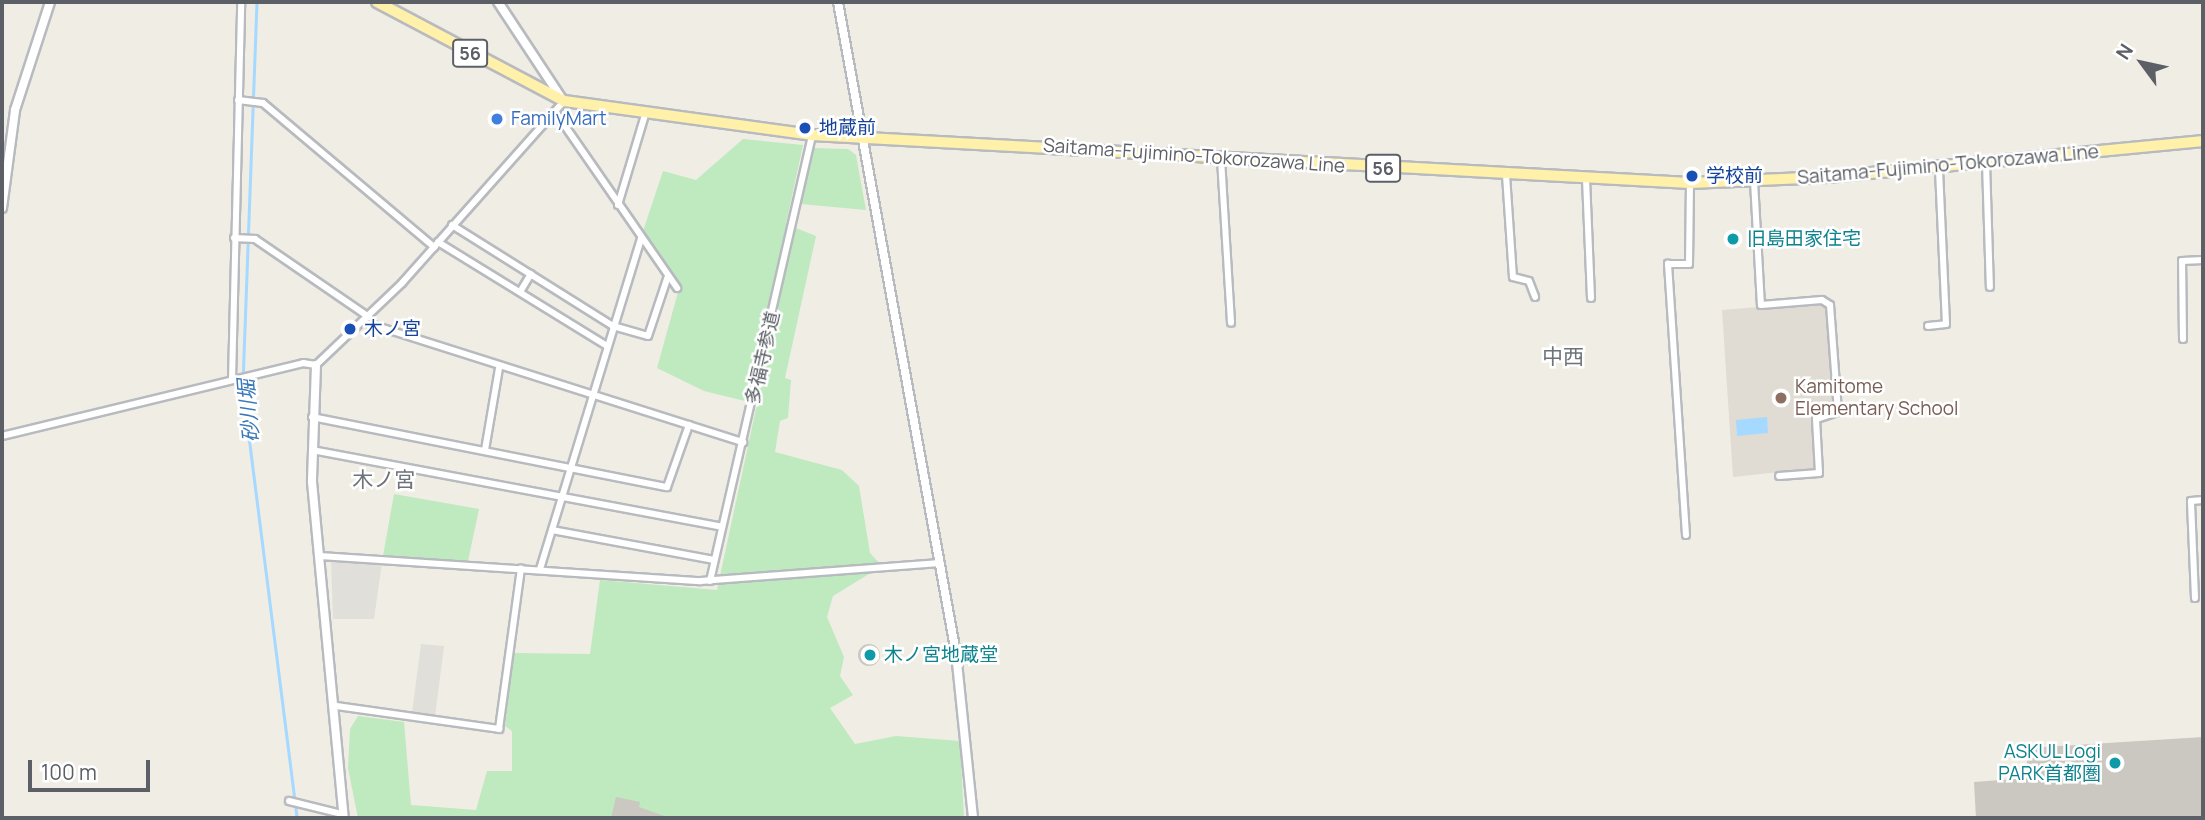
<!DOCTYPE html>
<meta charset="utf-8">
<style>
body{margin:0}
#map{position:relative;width:2205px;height:820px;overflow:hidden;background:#f0ede4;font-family:Manrope,"Noto Sans JP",sans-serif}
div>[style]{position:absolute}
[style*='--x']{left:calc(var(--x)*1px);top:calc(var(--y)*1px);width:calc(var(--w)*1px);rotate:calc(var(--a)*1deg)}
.industrial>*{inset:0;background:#e0dfd9}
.education>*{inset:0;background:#e0dcd3}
.green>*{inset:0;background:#bfe9bf}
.water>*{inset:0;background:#a5d9ff}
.stream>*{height:2.5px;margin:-1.25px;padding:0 1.25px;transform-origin:1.25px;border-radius:1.25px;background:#a5d9ff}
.building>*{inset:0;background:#cbc8c1}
.round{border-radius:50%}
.roads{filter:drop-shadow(2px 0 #b7babf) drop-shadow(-2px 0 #b7babf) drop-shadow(0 2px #b7babf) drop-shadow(0 -2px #b7babf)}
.minor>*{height:6px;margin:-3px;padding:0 3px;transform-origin:3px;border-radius:3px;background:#fff}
.tertiary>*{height:8px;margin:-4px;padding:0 4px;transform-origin:4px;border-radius:4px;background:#fff}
.primary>*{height:10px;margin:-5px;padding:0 5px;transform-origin:5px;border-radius:5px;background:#fff0aa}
.dots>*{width:19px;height:19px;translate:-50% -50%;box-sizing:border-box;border:4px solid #fff;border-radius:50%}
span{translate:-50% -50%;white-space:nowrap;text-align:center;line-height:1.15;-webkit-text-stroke:5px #fff;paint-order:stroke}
.shield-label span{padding:2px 5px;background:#fff;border:2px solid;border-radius:5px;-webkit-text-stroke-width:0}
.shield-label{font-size:18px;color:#5c6066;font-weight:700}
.shop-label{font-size:19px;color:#366cbe}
.left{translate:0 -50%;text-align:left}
.transit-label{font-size:19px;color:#164399}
.street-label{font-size:19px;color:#5c6066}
.culture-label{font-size:19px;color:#0d838f}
.right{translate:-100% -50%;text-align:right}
.education-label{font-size:19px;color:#785e54}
.neighbourhood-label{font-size:21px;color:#6d7378}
.water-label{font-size:21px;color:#3a79b9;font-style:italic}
.frame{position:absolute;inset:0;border:4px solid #5c6066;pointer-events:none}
.north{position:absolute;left:2107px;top:28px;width:70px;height:70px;-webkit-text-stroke:5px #fff;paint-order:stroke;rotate:303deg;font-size:19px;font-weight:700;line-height:28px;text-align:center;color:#5c6066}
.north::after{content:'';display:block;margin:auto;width:24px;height:32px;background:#5c6066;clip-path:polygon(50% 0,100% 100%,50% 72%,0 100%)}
.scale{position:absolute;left:28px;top:760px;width:122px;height:32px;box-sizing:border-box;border:4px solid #5c6066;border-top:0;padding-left:9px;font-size:21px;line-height:24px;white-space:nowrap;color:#5c6066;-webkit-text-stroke:5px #fff;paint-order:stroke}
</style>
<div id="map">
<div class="industrial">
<i style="clip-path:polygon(331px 559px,382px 563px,374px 619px,333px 619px)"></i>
<i style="clip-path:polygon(421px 644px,444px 646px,435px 717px,412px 713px)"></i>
</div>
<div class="education">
<i style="clip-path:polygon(1821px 302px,1828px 307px,1834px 412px,1813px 417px,1816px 468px,1733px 477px,1722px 310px)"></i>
</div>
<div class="green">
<i style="clip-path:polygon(743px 139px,803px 145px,786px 224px,816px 236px,785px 378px,791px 380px,788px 418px,780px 421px,775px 452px,842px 470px,859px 486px,870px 553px,882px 566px,833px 596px,827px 617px,844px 657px,840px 676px,853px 695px,830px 708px,855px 744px,896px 736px,960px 741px,964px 818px,358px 818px,348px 768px,350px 729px,358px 716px,404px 722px,411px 805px,476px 810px,487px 771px,512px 771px,512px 731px,505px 726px,514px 653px,590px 654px,600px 580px,717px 590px,757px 404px,704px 391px,657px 368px,680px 285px,643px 231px,663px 171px,696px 180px)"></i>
<i style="clip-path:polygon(813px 148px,848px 149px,856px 155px,866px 210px,801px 204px)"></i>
<i style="clip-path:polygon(394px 494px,479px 509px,468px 561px,383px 556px)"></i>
</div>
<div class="water">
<i style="clip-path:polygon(1767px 417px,1768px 433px,1737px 436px,1736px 420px)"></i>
</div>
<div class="stream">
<i style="--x:257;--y:2;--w:387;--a:92.1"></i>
<i style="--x:243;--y:389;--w:432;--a:82.8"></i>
</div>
<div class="building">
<i class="round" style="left:858px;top:644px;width:22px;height:22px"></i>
<i style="clip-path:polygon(2203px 737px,2203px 818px,1976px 818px,1974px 782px,2028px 778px,2026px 748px)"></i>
<i style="clip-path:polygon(616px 797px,640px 802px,639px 807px,670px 818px,611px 818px)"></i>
</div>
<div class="roads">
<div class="minor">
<i style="--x:238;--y:100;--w:25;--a:7"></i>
<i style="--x:263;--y:103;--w:224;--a:40.1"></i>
<i style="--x:556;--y:113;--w:213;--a:55.3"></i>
<i style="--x:1221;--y:159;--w:164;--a:86.5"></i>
<i style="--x:1986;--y:163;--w:124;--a:88.2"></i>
<i style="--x:1506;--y:175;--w:102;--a:86.1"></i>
<i style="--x:1513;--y:277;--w:16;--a:14"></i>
<i style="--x:1529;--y:281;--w:17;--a:69"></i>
<i style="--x:1586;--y:179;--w:119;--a:87.6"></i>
<i style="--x:1754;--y:181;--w:124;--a:86.8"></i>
<i style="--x:1761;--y:305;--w:61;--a:-4.7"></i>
<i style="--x:1822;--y:300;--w:9;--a:32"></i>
<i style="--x:1830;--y:305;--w:107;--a:85.7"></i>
<i style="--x:1838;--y:412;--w:23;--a:162"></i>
<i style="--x:1816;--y:419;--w:54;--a:86.8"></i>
<i style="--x:1819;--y:473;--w:40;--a:175.7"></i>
<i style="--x:618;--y:205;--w:94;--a:-73.3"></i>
<i style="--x:452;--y:225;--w:190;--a:32.1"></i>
<i style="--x:613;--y:326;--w:36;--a:16"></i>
<i style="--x:648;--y:336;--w:63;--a:-71.6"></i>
<i style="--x:234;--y:238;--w:21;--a:3"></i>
<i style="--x:255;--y:239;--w:138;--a:34.4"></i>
<i style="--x:438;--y:242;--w:198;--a:31.6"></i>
<i style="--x:520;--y:292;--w:21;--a:-59"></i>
<i style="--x:364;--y:322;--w:398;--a:17.6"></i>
<i style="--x:1928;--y:326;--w:18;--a:-6"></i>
<i style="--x:1946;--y:324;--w:157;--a:-92.6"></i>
<i style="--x:2183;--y:339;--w:78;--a:-90.7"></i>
<i style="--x:2182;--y:261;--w:21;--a:-3"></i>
<i style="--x:232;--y:380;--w:378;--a:-88.6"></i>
<i style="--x:312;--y:417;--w:362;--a:11.2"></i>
<i style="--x:667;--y:487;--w:66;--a:-70.5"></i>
<i style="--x:2;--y:436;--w:310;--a:-13.6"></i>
<i style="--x:303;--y:363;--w:13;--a:9"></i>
<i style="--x:316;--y:365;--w:119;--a:-43.6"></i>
<i style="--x:402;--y:283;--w:244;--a:-48.3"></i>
<i style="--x:312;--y:450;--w:417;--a:10.6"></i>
<i style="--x:485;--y:450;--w:83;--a:-80.3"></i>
<i style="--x:552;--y:530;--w:165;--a:10.5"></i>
<i style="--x:1686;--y:535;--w:272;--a:-93.8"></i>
<i style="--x:1668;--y:264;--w:21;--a:0"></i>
<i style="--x:1689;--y:264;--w:81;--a:-89.3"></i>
<i style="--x:320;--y:556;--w:381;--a:3.8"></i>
<i style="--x:700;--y:581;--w:241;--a:-4.3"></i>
<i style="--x:540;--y:569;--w:346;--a:-73"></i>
<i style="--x:710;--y:581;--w:458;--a:-77.1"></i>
<i style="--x:2195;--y:598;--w:97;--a:-92.4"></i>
<i style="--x:2191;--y:501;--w:12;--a:-5"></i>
<i style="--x:336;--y:706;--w:165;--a:8"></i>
<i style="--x:499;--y:729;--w:162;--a:-82.2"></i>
<i style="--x:289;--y:801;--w:55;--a:13.8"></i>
</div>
<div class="tertiary">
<i style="--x:498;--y:2;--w:116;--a:56.6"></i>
<i style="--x:838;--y:2;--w:662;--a:79.73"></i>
<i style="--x:956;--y:653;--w:166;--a:84.1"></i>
<i style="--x:2;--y:208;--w:99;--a:-82.4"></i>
<i style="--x:15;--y:110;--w:114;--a:-72"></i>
<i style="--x:316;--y:365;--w:117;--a:92"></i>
<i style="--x:312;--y:482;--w:338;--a:84.6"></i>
</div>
<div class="primary">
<i style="--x:377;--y:2;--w:212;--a:27.9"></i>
<i style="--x:564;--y:101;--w:250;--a:7.8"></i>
<i style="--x:812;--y:135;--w:879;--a:3.13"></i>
<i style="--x:1690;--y:183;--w:139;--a:-2.5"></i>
<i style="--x:1829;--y:177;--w:376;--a:-5.5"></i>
</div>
</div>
<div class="dots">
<i style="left:497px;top:119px;background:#3f7fe0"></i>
<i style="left:805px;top:128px;background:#1a4fb4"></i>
<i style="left:1692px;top:176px;background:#1a4fb4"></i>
<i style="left:1733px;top:239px;background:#0f9aa8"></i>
<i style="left:350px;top:329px;background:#1a4fb4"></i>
<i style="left:1781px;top:398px;background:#8d6e63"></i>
<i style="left:870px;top:655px;background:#0f9aa8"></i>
<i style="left:2115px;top:763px;background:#0f9aa8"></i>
</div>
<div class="shield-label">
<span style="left:470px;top:53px">56</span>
<span style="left:1383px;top:168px">56</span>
</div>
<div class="shop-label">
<span class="left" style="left:511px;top:119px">FamilyMart</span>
</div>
<div class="transit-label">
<span class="left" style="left:819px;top:128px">地蔵前</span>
<span class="left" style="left:1706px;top:176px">学校前</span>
<span class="left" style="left:364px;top:329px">木ノ宮</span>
</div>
<div class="street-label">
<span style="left:1194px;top:156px;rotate:4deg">Saitama-Fujimino-Tokorozawa Line</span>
<span style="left:1948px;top:165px;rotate:-5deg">Saitama-Fujimino-Tokorozawa Line</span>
<span style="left:763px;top:358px;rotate:-77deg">多福寺参道</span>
</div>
<div class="culture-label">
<span class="left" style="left:1747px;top:239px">旧島田家住宅</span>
<span class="left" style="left:884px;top:655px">木ノ宮地蔵堂</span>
<span class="right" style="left:2101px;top:763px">ASKUL Logi<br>PARK首都圏</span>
</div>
<div class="education-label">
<span class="left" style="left:1795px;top:398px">Kamitome<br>Elementary School</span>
</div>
<div class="neighbourhood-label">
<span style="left:1563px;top:356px">中西</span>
<span style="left:384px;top:479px">木ノ宮</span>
</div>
<div class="water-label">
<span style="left:248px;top:411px;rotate:-95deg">砂川堀</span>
</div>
<div class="frame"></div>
<div class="north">N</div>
<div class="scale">100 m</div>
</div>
